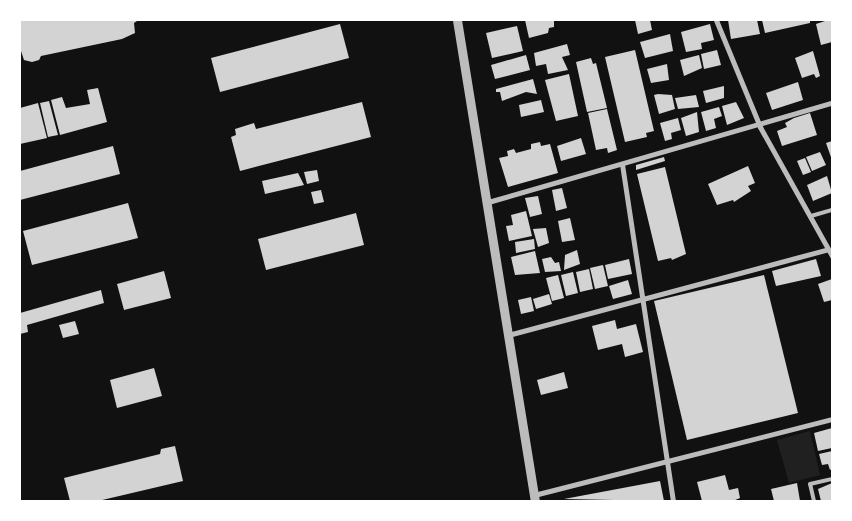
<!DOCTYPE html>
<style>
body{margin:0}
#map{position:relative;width:852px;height:521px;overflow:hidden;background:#111;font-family:"PT Sans Narrow",sans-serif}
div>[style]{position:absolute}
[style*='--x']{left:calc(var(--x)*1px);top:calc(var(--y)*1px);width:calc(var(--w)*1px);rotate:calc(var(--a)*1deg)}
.green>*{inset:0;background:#202020}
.building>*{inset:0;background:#d3d3d3}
.service>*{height:4px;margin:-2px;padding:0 2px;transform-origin:2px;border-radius:2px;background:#bcbcbc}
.minor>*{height:5px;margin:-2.5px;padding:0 2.5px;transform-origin:2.5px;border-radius:2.5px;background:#bcbcbc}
.tertiary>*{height:9px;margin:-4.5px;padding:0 4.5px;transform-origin:4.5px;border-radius:4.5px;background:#bcbcbc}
span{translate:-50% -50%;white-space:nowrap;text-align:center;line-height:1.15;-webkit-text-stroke:5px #fff;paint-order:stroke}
.frame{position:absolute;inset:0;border:21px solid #fff;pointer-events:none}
</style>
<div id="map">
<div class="green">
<i style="clip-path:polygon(810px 431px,820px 475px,789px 483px,777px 440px)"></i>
</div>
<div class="building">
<i style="clip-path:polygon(20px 20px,136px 20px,137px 21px,134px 23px,135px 33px,122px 39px,41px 56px,39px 60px,32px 62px,24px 60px,20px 48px)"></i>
<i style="clip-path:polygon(525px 20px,554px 20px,554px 27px,549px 28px,548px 33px,529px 38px)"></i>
<i style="clip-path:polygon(635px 20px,650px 20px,652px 30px,638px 34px)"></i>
<i style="clip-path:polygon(728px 20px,757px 20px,760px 34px,731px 39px)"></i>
<i style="clip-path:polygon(762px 20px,810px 20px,810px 23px,765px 33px)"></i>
<i style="clip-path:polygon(828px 20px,832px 21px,832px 42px,821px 45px,816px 24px)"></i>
<i style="clip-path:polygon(340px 24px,349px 58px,220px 92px,211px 58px)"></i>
<i style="clip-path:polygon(710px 24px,714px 40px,701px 43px,702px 49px,686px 52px,681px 32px)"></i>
<i style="clip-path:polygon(517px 26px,523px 51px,492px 58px,486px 33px)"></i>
<i style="clip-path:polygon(670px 34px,673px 51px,645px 58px,640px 42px)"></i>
<i style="clip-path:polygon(567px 44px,570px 55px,562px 57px,568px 70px,548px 74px,546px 64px,536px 66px,534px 53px)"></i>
<i style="clip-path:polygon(635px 50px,654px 131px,646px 133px,647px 137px,625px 142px,605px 57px)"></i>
<i style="clip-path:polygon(717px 50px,721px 65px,704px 69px,701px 54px)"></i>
<i style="clip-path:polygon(813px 51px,820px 76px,816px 78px,814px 74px,802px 78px,795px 58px)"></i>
<i style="clip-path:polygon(526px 55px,530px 70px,495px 79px,491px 65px)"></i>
<i style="clip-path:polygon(699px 55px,702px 68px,684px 76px,680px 60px)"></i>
<i style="clip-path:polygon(591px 58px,593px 64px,596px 63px,607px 108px,587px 112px,576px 62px)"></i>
<i style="clip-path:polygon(667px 64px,669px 80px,651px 83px,647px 69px)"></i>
<i style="clip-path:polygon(569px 74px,578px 116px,556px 121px,545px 80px)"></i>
<i style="clip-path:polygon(533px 79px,537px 94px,526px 92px,502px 101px,500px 92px,496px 92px,496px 89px)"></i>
<i style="clip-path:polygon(798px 82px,803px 100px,772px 110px,766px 93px)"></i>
<i style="clip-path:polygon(724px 86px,724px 98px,706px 103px,703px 91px)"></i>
<i style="clip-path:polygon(98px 88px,107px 122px,60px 135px,51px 100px,62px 97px,66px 108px,90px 104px,87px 90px)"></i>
<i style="clip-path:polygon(658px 94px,672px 95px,675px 109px,659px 114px,654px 95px)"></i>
<i style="clip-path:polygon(696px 95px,699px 107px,678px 109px,675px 98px)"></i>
<i style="clip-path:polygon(541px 100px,544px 112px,521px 117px,519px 105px)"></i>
<i style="clip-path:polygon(49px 101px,58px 135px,48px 137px,40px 103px)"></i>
<i style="clip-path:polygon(362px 102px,371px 137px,240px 171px,231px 137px,236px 135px,235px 129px,254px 123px,256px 129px)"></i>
<i style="clip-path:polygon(736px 102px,744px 118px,727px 125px,722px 106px)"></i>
<i style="clip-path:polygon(38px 103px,47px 138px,20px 144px,20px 108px)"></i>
<i style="clip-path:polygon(719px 107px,722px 116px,714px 119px,716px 128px,706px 131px,701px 112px)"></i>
<i style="clip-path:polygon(607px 109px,617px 150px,608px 153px,607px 148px,596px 150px,588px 113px)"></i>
<i style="clip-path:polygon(697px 112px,699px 132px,686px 136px,681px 118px)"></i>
<i style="clip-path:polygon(810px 113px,817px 135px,782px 146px,777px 131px,787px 127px,785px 123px,794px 118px)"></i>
<i style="clip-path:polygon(678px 118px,681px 130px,671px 133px,672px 139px,665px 141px,660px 123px)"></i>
<i style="clip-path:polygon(581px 138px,586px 154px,561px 161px,557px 146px)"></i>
<i style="clip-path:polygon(832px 141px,832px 160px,826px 143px)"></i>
<i style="clip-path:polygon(540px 142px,541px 146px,550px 144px,558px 173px,508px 187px,499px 158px,508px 156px,507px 151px,514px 149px,516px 153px,531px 149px,531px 144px)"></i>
<i style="clip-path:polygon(113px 146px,120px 174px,20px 200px,20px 171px)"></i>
<i style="clip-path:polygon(820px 152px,826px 165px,812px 171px,806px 157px)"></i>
<i style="clip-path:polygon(664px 157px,665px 161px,636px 170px,636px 165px)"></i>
<i style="clip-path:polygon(805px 158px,811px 172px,803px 175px,797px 161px)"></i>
<i style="clip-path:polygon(748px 166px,755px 183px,748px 186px,751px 191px,734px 202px,733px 200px,717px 205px,708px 184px)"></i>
<i style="clip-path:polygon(665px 167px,686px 254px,672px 260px,671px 258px,658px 261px,637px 174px)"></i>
<i style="clip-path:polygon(317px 170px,319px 181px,307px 184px,304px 172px)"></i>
<i style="clip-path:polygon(298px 173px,304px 185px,265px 194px,262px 181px)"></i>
<i style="clip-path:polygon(827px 176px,832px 193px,813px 201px,807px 185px)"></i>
<i style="clip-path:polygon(562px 188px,567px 208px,556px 211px,552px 190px)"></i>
<i style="clip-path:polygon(321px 190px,324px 202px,314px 204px,311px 192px)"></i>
<i style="clip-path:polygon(538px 196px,542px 214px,530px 217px,525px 198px)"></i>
<i style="clip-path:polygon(128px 203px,138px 238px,32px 265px,23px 231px)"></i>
<i style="clip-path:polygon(526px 211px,532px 236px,509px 241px,506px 226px,513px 225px,511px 215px)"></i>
<i style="clip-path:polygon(356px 213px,364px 245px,266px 270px,258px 239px)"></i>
<i style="clip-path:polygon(570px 218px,575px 240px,562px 242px,558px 221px)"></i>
<i style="clip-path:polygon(546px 228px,549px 243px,538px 247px,533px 229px)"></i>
<i style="clip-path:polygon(534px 239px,535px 249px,516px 253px,515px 242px)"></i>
<i style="clip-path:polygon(577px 250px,580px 264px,564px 270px,565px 255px)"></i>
<i style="clip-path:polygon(535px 251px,540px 273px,515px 275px,511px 257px)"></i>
<i style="clip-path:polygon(551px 257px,555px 263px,559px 262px,561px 271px,545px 272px,542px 259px)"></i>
<i style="clip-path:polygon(629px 259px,632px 274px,608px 279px,605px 265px)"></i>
<i style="clip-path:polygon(816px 259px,821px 276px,776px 286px,772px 271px)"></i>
<i style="clip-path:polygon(603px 265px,608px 286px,595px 289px,590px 268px)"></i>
<i style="clip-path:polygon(589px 269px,593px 289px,580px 292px,576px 272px)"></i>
<i style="clip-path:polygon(164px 271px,171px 298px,124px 310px,117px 284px)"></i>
<i style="clip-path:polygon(573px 272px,578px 293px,566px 296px,561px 275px)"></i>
<i style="clip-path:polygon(558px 275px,564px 298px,552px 301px,546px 278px)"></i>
<i style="clip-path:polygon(764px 275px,798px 413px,687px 440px,654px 301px)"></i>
<i style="clip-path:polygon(832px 279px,832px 300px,824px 302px,818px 284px)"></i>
<i style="clip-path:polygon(628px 280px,632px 294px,613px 299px,609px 286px)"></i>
<i style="clip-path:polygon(101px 290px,104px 303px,27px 325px,28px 332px,20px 334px,20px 313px)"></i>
<i style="clip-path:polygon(549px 294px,552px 304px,536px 309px,533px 299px)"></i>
<i style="clip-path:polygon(531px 297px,534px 311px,521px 314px,518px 300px)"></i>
<i style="clip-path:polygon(615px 320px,617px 329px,636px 324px,643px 352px,625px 357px,622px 344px,598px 350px,592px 326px)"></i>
<i style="clip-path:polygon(75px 321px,79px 334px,63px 338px,59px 325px)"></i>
<i style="clip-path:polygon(154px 368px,162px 396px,117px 408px,110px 380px)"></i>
<i style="clip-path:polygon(564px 372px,568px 388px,541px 395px,537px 380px)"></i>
<i style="clip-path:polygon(832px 428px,832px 448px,818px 451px,814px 433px)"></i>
<i style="clip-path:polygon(175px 446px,183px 481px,98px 501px,70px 501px,64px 478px,160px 454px,161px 449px)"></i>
<i style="clip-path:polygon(832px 451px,832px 469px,830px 470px,828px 464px,822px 465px,819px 454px)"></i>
<i style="clip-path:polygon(725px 475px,729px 490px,738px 488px,740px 498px,733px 501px,702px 501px,697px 482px)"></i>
<i style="clip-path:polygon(660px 481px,664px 501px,564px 499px)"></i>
<i style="clip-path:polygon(797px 483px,800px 501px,774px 501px,771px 489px)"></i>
<i style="clip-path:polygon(832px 483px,832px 500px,821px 501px,818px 489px)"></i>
</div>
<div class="service">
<i style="--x:811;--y:216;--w:22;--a:-16"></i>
<i style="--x:814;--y:501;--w:17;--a:-103"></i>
<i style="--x:810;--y:484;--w:23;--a:-13"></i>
</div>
<div class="minor">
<i style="--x:716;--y:20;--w:116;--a:67.6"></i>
<i style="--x:760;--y:127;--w:148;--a:60.8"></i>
<i style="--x:622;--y:164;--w:341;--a:81.4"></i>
<i style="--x:488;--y:202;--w:358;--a:-16.1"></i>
<i style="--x:508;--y:335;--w:331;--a:-15"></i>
<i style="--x:534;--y:495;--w:308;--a:-14.3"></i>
</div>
<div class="tertiary">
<i style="--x:457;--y:20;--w:487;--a:80.8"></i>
</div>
<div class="frame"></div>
</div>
